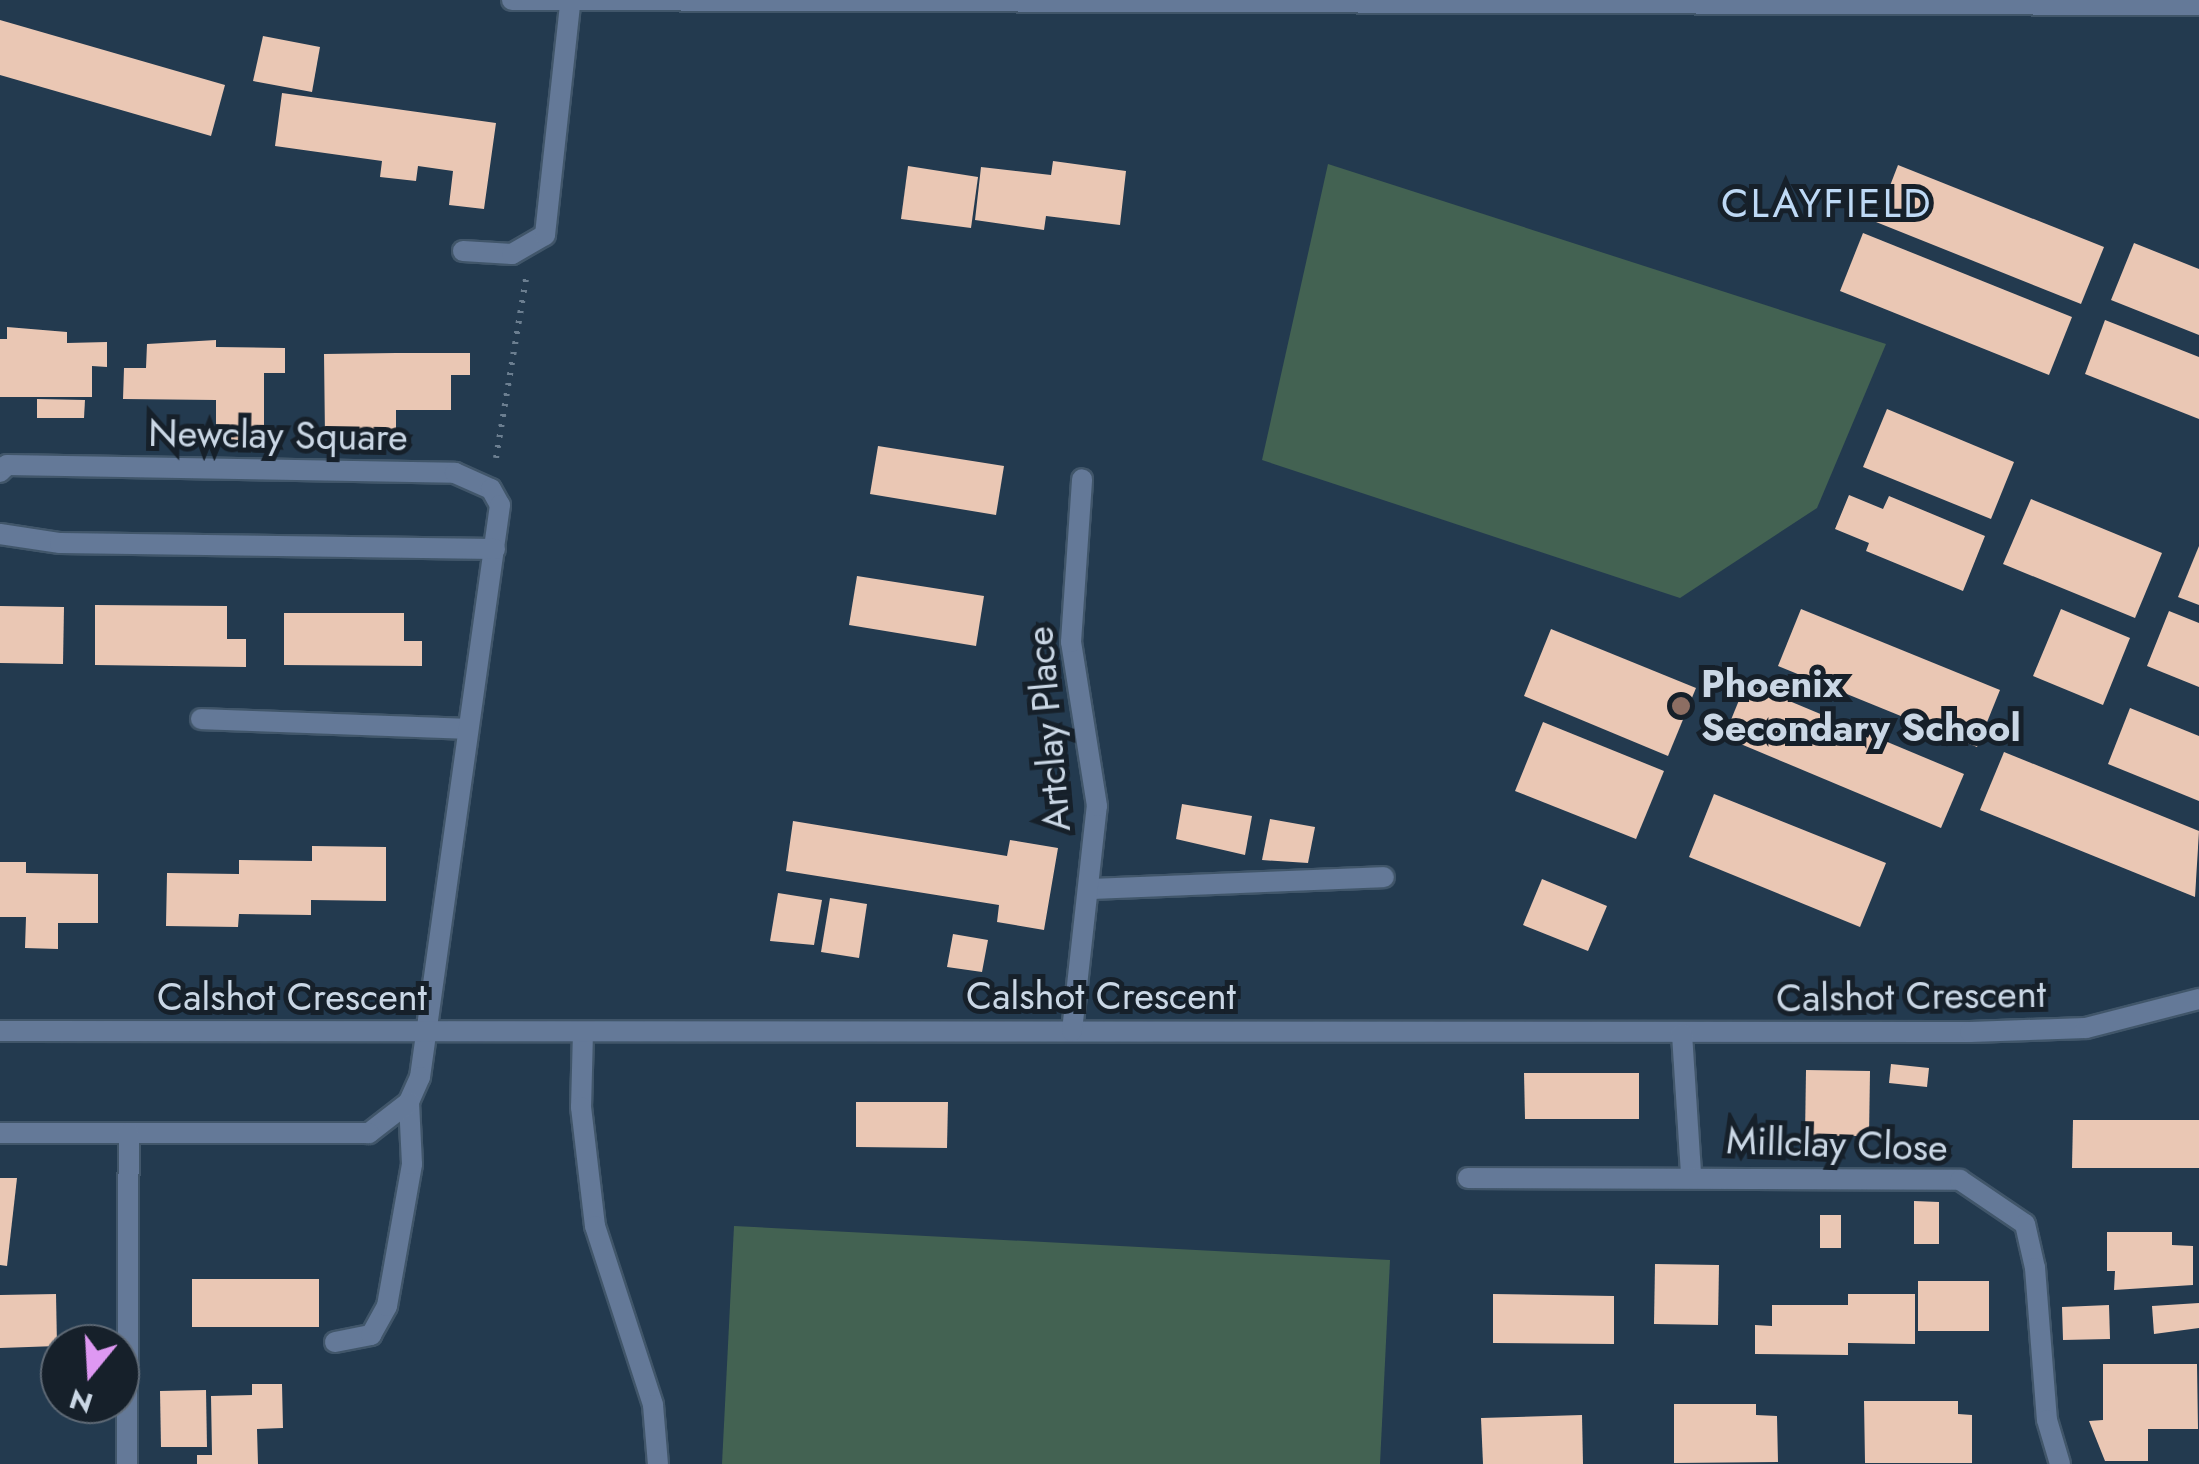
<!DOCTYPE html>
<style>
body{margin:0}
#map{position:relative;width:2199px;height:1464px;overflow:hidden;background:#233a4f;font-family:Jost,sans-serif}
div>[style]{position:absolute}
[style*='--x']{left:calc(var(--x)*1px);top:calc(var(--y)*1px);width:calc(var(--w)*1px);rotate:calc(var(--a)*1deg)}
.green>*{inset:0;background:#436252}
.building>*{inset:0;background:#eac7b4}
.path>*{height:6px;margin-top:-3px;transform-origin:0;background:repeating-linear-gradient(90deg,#6b7e90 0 2.5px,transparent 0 10.5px)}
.roads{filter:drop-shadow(2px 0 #41566a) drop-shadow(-2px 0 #41566a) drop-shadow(0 2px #41566a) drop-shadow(0 -2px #41566a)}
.lane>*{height:20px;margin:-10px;padding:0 10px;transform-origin:10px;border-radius:10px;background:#647998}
.street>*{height:20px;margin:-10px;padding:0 10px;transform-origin:10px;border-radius:10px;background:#647998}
.dots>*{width:28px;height:28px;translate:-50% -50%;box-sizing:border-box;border:5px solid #16202a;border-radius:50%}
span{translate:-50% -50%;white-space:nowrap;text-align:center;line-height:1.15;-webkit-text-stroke:10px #16202a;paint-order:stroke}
.street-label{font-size:38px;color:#cad7e5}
.poi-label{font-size:38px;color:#cad7e5;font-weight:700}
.left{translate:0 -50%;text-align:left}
.neighbourhood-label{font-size:40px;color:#bed9f5;letter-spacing:2.5px}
.north{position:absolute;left:40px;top:1324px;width:100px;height:100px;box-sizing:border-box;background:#16202a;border:2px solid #5e6975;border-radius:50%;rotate:198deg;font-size:28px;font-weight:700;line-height:40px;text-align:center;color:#cad7e5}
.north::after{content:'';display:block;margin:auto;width:35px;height:45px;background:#de98f2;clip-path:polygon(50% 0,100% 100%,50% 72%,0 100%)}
</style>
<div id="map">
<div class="green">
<i style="clip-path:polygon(1328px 164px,1886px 344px,1817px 508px,1680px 598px,1262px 460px)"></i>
<i style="clip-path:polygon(734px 1226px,1390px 1260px,1380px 1464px,722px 1464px)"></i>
</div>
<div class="building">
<i style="clip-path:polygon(0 20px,225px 85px,211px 136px,0 75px)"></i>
<i style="clip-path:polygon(263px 36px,320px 47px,312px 92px,253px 81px)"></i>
<i style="clip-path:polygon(282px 93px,496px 123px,484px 209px,449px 205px,453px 171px,418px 166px,416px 181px,380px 177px,382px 161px,275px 146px)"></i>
<i style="clip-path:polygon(1053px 161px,1126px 171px,1120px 225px,1046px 216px,1044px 230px,975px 220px,981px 167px,1051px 175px)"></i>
<i style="clip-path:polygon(1898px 165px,2104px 247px,2081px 304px,1876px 222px)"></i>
<i style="clip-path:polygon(908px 166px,978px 177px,971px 228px,901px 219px)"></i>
<i style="clip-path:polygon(1863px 233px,2072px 317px,2049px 375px,1840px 291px)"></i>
<i style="clip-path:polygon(2134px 243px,2199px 269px,2199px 335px,2111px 300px)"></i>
<i style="clip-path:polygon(2105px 320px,2199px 357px,2199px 419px,2085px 374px)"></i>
<i style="clip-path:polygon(7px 327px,67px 332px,67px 343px,107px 342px,107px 367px,92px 366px,92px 397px,0 397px,0 339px,7px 339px)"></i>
<i style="clip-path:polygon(216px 340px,216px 347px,285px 348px,285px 373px,264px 373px,264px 440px,216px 440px,216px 400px,123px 399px,124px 368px,146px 368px,147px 344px)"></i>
<i style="clip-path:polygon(396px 353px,470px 353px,470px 375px,451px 375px,451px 410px,396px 410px,396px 438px,325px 438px,324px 354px)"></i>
<i style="clip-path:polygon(37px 399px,85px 400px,84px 418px,37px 418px)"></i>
<i style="clip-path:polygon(1887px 409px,2014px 462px,1991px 519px,1863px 467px)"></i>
<i style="clip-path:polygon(878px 446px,1004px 466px,996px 515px,870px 494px)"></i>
<i style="clip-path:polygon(1849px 495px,1883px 509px,1889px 496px,1985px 536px,1963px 591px,1866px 551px,1869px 543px,1835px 529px)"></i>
<i style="clip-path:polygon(2031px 499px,2162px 553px,2135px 618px,2003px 564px)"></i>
<i style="clip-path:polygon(2199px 546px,2199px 605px,2178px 597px)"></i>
<i style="clip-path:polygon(857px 576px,984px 596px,976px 646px,849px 625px)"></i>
<i style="clip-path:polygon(95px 605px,227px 606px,227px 639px,246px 639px,246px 667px,95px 665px)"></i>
<i style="clip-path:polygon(0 606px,64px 607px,63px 664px,0 663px)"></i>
<i style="clip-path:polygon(1801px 609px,2000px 690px,1977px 747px,1778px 666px)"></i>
<i style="clip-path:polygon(2061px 609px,2130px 638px,2103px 705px,2033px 676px)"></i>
<i style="clip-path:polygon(2169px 611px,2199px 623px,2199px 687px,2147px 666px)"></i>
<i style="clip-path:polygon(284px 613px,404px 613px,404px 641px,422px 641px,422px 666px,284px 665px)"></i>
<i style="clip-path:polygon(1551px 629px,1696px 688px,1668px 756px,1524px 696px)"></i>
<i style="clip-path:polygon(1746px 683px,1964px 774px,1941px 828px,1724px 737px)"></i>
<i style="clip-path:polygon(2130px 708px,2199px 736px,2199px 801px,2108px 764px)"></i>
<i style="clip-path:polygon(1543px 722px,1664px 771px,1636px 839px,1515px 791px)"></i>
<i style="clip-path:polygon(2004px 752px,2199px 831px,2195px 897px,1980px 810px)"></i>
<i style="clip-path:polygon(1714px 794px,1886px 863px,1860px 927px,1689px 857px)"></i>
<i style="clip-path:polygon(1182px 804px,1252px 816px,1245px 855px,1176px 839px)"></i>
<i style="clip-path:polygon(1270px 819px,1315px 827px,1308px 863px,1262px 860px)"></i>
<i style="clip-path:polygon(793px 821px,1007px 856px,1010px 840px,1058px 848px,1044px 930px,997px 922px,999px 905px,786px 871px)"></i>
<i style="clip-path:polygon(312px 846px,386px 847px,386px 901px,311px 900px,311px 915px,239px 914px,238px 927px,166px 926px,167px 873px,239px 874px,239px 860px,312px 861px)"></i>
<i style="clip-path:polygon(0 862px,26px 862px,26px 873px,98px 874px,98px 923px,58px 923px,58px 949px,25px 948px,26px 917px,0 917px)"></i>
<i style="clip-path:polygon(1542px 879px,1607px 906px,1588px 951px,1523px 925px)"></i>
<i style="clip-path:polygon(778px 893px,822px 900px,814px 945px,770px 941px)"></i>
<i style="clip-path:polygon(830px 898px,867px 904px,859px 958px,821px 952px)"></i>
<i style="clip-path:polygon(953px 934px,988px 940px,982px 972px,947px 967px)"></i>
<i style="clip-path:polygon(1891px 1064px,1929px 1068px,1927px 1087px,1889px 1083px)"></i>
<i style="clip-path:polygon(1806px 1070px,1870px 1071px,1869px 1136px,1805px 1136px)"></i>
<i style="clip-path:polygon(1524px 1073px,1639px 1073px,1639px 1119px,1525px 1119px)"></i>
<i style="clip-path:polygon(856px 1102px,948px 1102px,947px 1148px,856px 1147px)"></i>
<i style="clip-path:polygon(2073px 1120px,2199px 1120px,2199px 1168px,2072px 1168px)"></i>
<i style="clip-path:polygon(0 1178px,17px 1178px,7px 1266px,0 1265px)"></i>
<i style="clip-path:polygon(1914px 1201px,1939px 1202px,1939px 1244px,1914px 1244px)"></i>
<i style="clip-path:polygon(1820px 1215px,1841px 1215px,1841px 1248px,1820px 1248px)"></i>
<i style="clip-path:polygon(2107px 1232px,2172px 1232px,2172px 1245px,2193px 1246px,2193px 1285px,2114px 1290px,2115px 1271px,2107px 1271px)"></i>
<i style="clip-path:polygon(1655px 1264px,1719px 1265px,1718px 1325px,1654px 1324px)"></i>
<i style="clip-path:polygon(192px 1279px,319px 1279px,319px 1327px,192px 1327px)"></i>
<i style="clip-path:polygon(1918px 1281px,1989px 1281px,1989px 1331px,1918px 1331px)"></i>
<i style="clip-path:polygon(56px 1294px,57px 1346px,0 1348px,0 1295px)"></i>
<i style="clip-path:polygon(1493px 1294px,1614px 1296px,1614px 1344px,1493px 1343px)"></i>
<i style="clip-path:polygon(1848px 1294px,1915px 1294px,1915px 1344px,1848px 1343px,1848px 1355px,1755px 1354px,1755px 1325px,1772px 1326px,1772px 1305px,1848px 1305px)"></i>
<i style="clip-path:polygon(2199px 1303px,2199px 1328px,2154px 1334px,2152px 1306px)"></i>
<i style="clip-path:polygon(2109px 1305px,2110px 1339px,2063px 1340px,2062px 1307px)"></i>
<i style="clip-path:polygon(2103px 1364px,2197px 1364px,2198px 1429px,2148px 1429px,2148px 1461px,2105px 1461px,2089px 1421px,2103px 1420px)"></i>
<i style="clip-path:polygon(252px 1384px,282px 1384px,283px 1428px,257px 1429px,258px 1464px,197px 1464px,197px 1455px,212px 1455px,211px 1396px,252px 1395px)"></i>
<i style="clip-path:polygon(206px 1390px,207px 1447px,161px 1447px,160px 1391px)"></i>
<i style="clip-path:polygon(1864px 1401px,1958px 1401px,1958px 1414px,1972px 1415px,1972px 1463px,1865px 1463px)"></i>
<i style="clip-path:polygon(1674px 1404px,1756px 1404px,1756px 1415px,1777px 1416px,1778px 1462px,1674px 1463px)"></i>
<i style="clip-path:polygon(1582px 1415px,1583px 1464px,1483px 1464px,1481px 1418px)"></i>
</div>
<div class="path">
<i style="--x:496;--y:458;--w:182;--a:-80.5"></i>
</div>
<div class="roads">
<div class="lane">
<i style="--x:463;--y:251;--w:49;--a:3.5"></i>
<i style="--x:512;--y:254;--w:38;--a:-30"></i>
<i style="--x:545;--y:235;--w:233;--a:-83.8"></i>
<i style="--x:201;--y:719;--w:267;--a:2.1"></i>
<i style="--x:1089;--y:889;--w:295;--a:-2.3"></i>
<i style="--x:583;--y:1032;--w:75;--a:91.5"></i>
<i style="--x:581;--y:1107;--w:120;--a:83.3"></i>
<i style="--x:595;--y:1226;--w:188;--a:72"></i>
<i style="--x:653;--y:1405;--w:59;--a:85.2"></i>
<i style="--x:335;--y:1342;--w:37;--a:-11"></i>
<i style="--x:371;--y:1335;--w:33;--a:-61"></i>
<i style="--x:387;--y:1306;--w:144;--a:-80"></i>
<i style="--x:412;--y:1164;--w:62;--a:-92.8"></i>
</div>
<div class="street">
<i style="--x:512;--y:0;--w:1687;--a:0.17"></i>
<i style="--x:0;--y:472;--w:10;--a:-45"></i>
<i style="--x:7;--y:465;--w:448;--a:1"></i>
<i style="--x:455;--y:473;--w:39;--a:24"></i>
<i style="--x:491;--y:489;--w:18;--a:61"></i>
<i style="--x:500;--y:505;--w:578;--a:97.96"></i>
<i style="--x:420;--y:1077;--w:27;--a:114"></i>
<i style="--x:409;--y:1102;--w:51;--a:142.2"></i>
<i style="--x:369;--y:1133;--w:369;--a:180"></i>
<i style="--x:0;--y:534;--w:61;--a:8.5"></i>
<i style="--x:60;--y:543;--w:435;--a:0.8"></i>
<i style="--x:0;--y:1031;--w:1970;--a:0.03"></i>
<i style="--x:1970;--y:1032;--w:116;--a:-2"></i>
<i style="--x:2086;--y:1028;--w:117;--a:-14.4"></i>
<i style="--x:1072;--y:1031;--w:226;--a:-83.7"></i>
<i style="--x:1097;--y:806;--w:166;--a:-99"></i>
<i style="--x:1071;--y:642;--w:163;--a:-86.1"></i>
<i style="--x:1682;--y:1034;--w:141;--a:86.3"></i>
<i style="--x:1468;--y:1178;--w:492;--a:0.2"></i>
<i style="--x:1960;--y:1180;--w:78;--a:34.1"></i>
<i style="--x:2025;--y:1224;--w:45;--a:77.2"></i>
<i style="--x:2035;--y:1268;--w:152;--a:85.5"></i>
<i style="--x:2047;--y:1420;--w:46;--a:73.5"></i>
<i style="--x:127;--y:1464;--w:331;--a:-89.7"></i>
</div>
</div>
<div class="dots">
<i style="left:1681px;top:706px;background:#8d6e63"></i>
</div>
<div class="street-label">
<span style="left:278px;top:435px;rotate:1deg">Newclay Square</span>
<span style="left:1048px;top:729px;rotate:-95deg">Artclay Place</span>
<span style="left:1101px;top:996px">Calshot Crescent</span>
<span style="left:1911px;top:996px;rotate:-1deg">Calshot Crescent</span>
<span style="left:292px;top:997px">Calshot Crescent</span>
<span style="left:1837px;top:1144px;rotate:2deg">Millclay Close</span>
</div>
<div class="poi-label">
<span class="left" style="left:1701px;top:706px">Phoenix<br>Secondary School</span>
</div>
<div class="neighbourhood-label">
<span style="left:1827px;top:203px">CLAYFIELD</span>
</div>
<div class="north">N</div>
</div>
